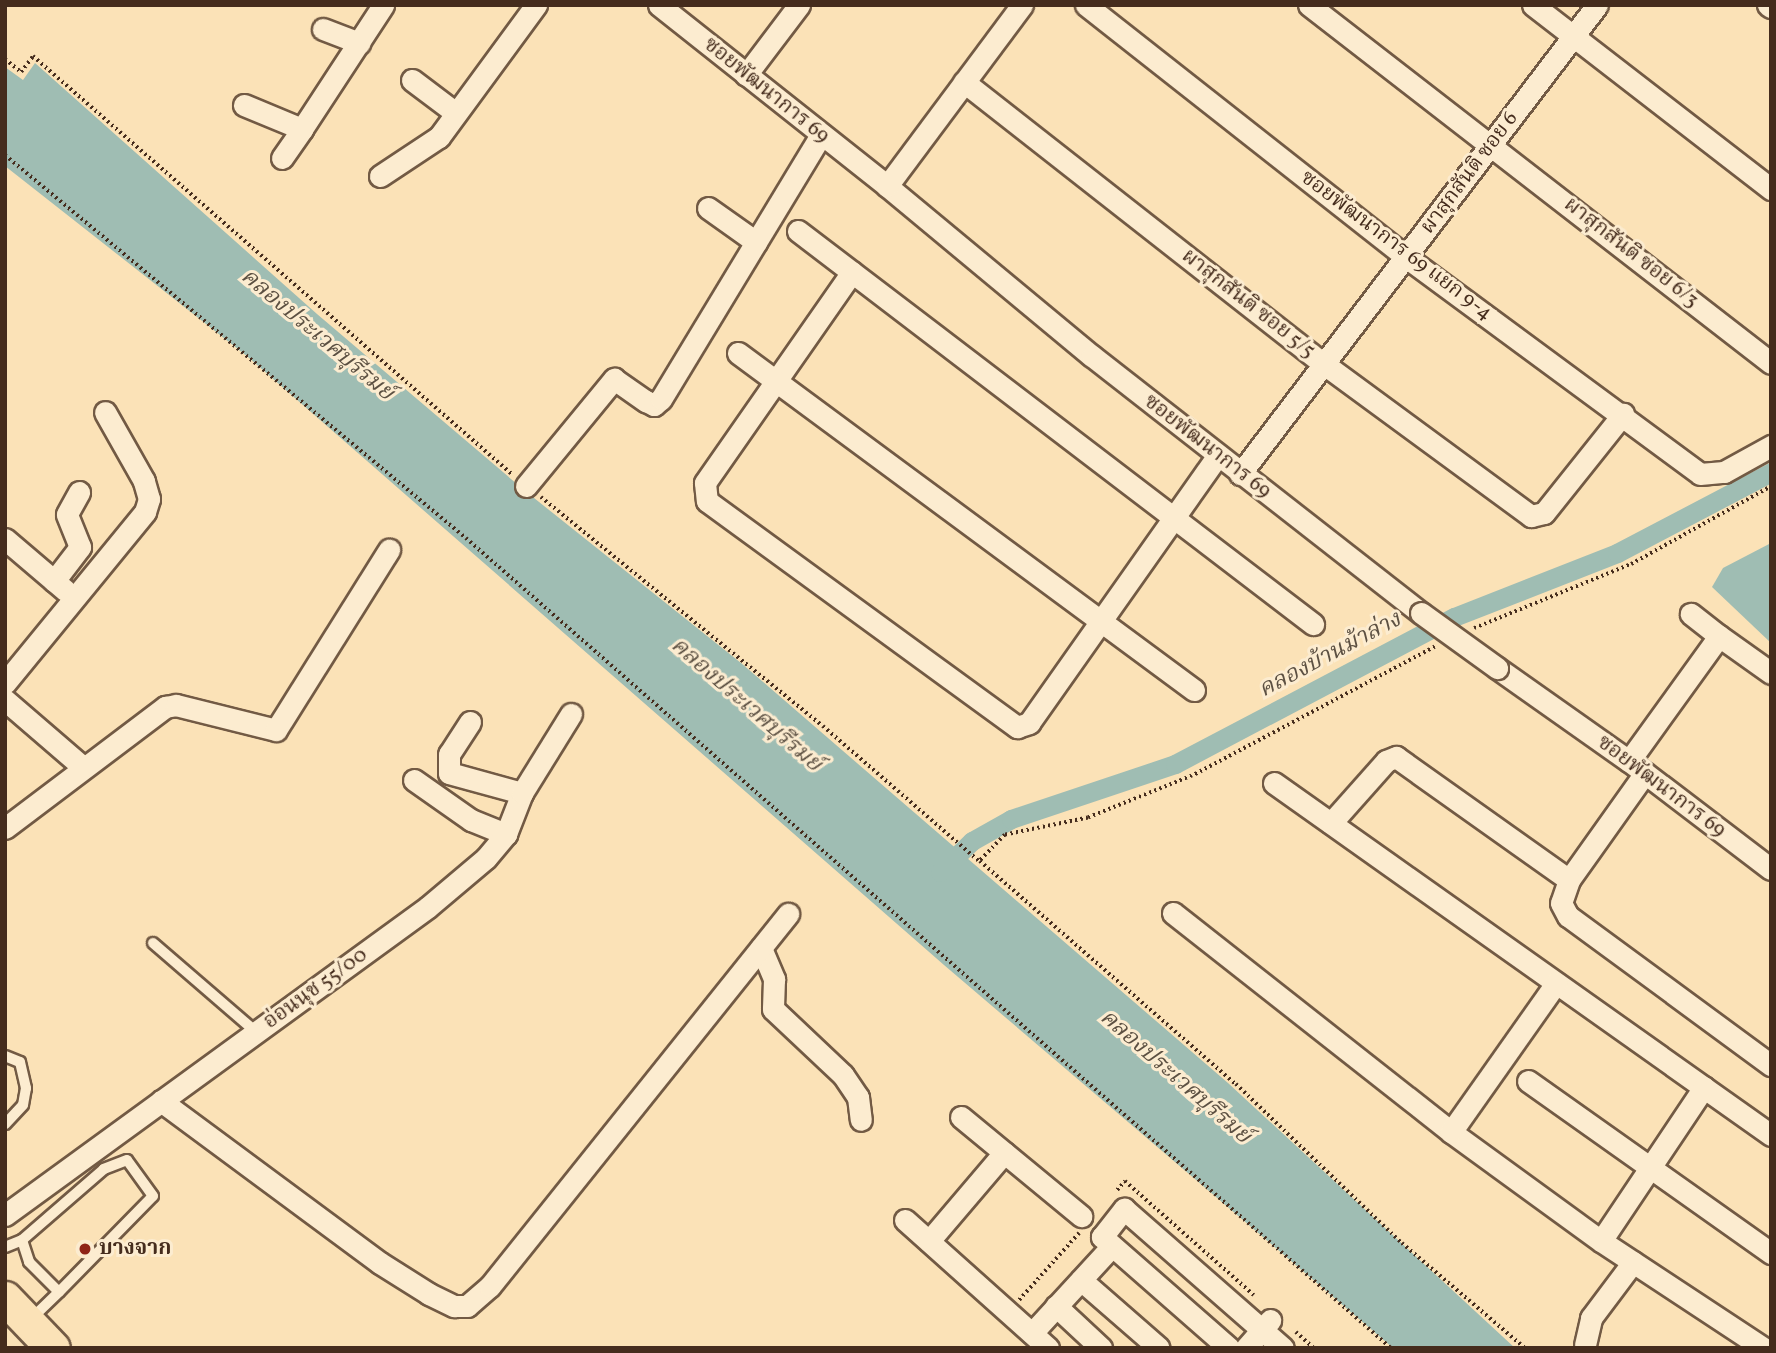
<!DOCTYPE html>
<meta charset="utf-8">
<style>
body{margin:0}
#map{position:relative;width:1776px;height:1353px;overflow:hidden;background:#fbe2b7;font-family:Vollkorn,"Noto Serif Thai",serif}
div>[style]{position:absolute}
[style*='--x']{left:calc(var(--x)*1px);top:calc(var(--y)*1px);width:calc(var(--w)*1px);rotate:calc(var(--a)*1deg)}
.water>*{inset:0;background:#9fbdb3}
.canal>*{height:19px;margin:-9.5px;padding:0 9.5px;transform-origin:9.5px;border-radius:9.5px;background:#9fbdb3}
.path>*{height:3.5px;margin-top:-1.75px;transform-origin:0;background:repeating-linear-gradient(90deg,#452c1d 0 2px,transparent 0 5.5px)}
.roads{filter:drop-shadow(2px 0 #725a44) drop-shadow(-2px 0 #725a44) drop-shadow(0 2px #725a44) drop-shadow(0 -2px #725a44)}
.lane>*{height:10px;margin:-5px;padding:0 5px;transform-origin:5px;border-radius:5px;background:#fcecd0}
.street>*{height:21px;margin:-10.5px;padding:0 10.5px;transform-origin:10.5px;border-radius:10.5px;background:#fcecd0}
.primary>*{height:33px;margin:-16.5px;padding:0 16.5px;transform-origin:16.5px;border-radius:16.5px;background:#fbe2b7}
.bridges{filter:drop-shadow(2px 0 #725a44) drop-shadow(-2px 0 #725a44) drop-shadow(0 2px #725a44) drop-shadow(0 -2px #725a44)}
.street-bridge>*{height:21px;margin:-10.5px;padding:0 10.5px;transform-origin:10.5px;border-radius:10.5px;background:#fcecd0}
.dots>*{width:19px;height:19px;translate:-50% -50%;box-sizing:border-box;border:4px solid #fcecd0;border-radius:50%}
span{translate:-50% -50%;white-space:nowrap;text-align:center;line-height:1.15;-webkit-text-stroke:6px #fcecd0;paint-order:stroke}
.street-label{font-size:21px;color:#452c1d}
.poi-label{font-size:21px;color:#452c1d;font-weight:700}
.left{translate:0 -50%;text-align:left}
.water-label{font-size:23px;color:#5c5042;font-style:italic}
.frame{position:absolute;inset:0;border:7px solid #452c1d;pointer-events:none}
</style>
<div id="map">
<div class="water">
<i style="clip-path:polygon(35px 63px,317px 314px,524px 490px,741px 663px,1228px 1083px,1515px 1348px,1393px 1348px,944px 965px,248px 357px,5px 166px,5px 67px,23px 80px)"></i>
<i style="clip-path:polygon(1771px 543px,1771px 643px,1712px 587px,1723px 568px)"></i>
</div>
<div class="canal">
<i style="--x:940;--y:872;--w:45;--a:-44.1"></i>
<i style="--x:972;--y:841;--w:45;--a:-29.4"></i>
<i style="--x:1011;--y:819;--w:173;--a:-18.5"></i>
<i style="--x:1175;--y:764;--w:315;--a:-27.8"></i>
<i style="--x:1454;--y:617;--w:175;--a:-21.4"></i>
<i style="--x:1617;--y:553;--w:174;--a:-27.7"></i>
</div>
<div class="path">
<i style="--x:5;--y:59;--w:21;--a:39"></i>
<i style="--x:21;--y:72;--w:20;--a:-53"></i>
<i style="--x:33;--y:56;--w:637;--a:41.12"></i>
<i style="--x:5;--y:155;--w:599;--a:39.72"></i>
<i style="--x:466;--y:538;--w:1230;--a:41.21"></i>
<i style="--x:541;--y:497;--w:363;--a:39.1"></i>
<i style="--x:823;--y:726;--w:206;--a:40.9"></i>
<i style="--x:1474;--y:628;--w:170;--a:-22.2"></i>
<i style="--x:1631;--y:564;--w:160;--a:-29.1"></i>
<i style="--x:1435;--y:647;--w:275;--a:152"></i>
<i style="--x:1192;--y:776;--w:112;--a:158"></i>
<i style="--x:1088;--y:818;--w:85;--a:168.4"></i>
<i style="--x:1005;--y:835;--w:36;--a:134"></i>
<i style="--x:980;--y:861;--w:340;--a:41.1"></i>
<i style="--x:1236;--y:1084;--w:230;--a:43.8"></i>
<i style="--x:1402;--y:1243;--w:162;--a:40.5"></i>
<i style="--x:1117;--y:1190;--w:12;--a:-48"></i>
<i style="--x:1125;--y:1181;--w:172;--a:41.5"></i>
<i style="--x:1019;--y:1300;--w:90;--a:-48.2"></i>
<i style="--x:1296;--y:1332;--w:24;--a:42"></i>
</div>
<div class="roads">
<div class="lane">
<i style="--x:153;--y:943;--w:136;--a:40.8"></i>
<i style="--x:5;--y:1056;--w:16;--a:22"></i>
<i style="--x:20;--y:1062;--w:27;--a:77"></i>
<i style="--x:26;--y:1088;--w:17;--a:100"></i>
<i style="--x:23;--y:1105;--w:26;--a:133"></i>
<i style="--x:5;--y:1247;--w:18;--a:-22"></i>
<i style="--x:30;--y:1320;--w:40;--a:-44"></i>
<i style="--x:59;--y:1292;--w:134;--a:-45.6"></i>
<i style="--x:153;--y:1196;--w:44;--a:-125.8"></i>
<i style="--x:127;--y:1160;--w:25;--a:159"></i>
<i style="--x:104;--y:1169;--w:108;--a:139.1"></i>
<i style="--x:22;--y:1240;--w:23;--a:72"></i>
<i style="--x:29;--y:1262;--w:42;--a:45"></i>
</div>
<div class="street">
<i style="--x:659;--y:5;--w:291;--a:38.4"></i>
<i style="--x:887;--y:186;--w:266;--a:39.7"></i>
<i style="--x:1092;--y:356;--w:417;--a:38"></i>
<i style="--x:1086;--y:5;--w:407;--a:38.2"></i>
<i style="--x:1406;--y:257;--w:365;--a:36.4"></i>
<i style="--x:1700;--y:474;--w:24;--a:-5"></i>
<i style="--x:1724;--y:472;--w:54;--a:-29"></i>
<i style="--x:1309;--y:5;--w:584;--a:37.77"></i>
<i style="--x:1533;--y:5;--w:301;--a:37.7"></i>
<i style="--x:1768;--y:5;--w:4;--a:34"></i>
<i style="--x:323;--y:29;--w:39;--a:21"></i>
<i style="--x:746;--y:75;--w:88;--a:-52.9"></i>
<i style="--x:412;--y:80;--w:55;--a:36.9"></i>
<i style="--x:964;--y:82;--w:457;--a:38.1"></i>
<i style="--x:1324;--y:364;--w:257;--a:36.3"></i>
<i style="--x:1531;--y:516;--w:13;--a:-13"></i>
<i style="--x:1544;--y:513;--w:127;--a:-51.4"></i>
<i style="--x:244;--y:105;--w:63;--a:22.5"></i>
<i style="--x:302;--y:129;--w:148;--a:-56.8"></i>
<i style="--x:282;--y:158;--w:35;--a:-55"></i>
<i style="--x:380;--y:176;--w:71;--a:-33.5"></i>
<i style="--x:439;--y:137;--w:164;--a:-53.7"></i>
<i style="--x:887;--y:186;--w:226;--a:-53.3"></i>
<i style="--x:708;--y:208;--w:59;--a:35.3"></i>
<i style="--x:798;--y:231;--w:648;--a:37.35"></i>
<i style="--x:852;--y:272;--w:257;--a:124.9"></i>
<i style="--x:705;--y:483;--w:18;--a:84"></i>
<i style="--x:707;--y:501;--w:384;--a:36.1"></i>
<i style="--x:1017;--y:727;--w:13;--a:-18"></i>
<i style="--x:1029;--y:723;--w:328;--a:-54.8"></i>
<i style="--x:738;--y:353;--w:567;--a:36.47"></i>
<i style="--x:1240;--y:474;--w:589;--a:-52.72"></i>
<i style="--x:526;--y:486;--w:139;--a:-50.6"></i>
<i style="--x:614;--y:379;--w:39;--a:35"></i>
<i style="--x:646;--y:401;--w:9;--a:27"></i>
<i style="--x:654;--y:405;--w:9;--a:-41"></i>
<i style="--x:661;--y:399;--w:309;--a:-58.8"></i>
<i style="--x:5;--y:539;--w:79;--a:40.4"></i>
<i style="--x:54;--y:581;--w:43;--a:-52.6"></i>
<i style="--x:80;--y:547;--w:35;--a:-112"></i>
<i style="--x:67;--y:514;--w:25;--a:-61"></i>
<i style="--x:1719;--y:636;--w:64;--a:35.4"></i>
<i style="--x:1497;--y:668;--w:161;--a:35.2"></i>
<i style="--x:1629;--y:761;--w:178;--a:37.3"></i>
<i style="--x:5;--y:683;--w:221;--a:-50.7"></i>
<i style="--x:145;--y:512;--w:14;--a:-73"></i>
<i style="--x:149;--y:499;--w:19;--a:-106"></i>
<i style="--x:144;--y:481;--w:79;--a:-119.5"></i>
<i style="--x:5;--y:700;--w:103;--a:40.7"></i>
<i style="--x:470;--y:722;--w:38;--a:123"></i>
<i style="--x:449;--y:754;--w:19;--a:90"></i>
<i style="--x:449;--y:773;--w:76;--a:15.3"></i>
<i style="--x:1629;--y:761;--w:154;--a:-54.2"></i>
<i style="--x:1719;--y:636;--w:36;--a:-142"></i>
<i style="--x:1645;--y:773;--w:131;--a:125.4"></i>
<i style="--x:1569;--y:880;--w:24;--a:109"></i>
<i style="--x:1561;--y:903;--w:15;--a:62"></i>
<i style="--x:1568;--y:916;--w:252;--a:36.3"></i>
<i style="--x:414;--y:780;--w:70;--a:35.1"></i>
<i style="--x:471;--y:820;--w:38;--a:22"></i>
<i style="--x:1274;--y:783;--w:609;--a:35.31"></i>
<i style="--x:1331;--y:823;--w:83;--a:-48.4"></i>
<i style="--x:1386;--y:761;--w:11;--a:-22"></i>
<i style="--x:1396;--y:757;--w:212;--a:35.4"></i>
<i style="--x:5;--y:828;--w:201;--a:-37.1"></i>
<i style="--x:165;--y:707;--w:11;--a:-10"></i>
<i style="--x:176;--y:705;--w:103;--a:14"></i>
<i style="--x:276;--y:730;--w:213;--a:-57.9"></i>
<i style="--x:1173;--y:913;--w:354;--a:38.2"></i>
<i style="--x:1451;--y:1132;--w:185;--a:36"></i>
<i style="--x:1601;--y:1241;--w:194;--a:33.4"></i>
<i style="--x:761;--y:948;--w:34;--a:67"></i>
<i style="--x:774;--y:979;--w:30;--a:92"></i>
<i style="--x:773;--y:1009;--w:96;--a:43.3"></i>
<i style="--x:843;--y:1075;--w:27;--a:56"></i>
<i style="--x:858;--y:1097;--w:23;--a:83"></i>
<i style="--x:1528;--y:1081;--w:298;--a:35.3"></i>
<i style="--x:161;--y:1101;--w:272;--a:36.5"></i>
<i style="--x:380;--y:1263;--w:58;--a:32.3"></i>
<i style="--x:429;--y:1294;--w:28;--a:26"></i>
<i style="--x:454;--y:1306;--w:13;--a:0"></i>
<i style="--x:467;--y:1306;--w:30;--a:-41"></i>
<i style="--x:490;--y:1286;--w:477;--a:-51.3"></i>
<i style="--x:961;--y:1117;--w:156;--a:39.5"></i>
<i style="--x:1451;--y:1132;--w:182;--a:-54.8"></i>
<i style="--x:5;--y:1215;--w:523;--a:-36.06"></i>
<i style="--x:428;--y:907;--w:76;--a:-40.2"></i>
<i style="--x:486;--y:858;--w:31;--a:-50"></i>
<i style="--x:506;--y:834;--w:44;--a:-68.7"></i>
<i style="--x:522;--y:793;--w:93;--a:-58.2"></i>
<i style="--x:905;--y:1220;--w:192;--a:41.8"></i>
<i style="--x:929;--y:1241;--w:116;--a:-49.6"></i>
<i style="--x:1601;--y:1241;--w:185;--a:-56.2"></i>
<i style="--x:1081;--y:1280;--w:103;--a:41.1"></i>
<i style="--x:1056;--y:1306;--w:62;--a:43"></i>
<i style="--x:1032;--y:1333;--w:118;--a:-47.4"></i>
<i style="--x:1585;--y:1345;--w:28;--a:-77"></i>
<i style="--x:1591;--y:1318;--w:70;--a:-53.1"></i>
<i style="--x:1229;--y:1348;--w:169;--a:-138.8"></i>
<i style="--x:1102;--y:1237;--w:36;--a:-52"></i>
<i style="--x:1124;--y:1209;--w:211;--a:41.2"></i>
<i style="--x:1246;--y:1348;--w:37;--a:-49"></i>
</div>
<div class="primary">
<i style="--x:5;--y:1298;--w:69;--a:46.2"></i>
</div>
</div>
<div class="bridges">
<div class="street-bridge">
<i style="--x:1421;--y:613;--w:94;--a:35.9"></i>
</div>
</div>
<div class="dots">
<i style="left:85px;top:1249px;background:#8f2418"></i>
</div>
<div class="street-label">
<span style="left:766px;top:91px;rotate:39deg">ซอยพัฒนาการ 69</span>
<span style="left:1470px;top:173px;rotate:-53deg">ผาสุกสันติ ซอย 6</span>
<span style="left:1396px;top:246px;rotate:37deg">ซอยพัฒนาการ 69 แยก 9-4</span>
<span style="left:1631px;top:253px;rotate:38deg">ผาสุกสันติ ซอย 6/3</span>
<span style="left:1248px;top:304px;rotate:38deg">ผาสุกสันติ ซอย 5/5</span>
<span style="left:1207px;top:447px;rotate:38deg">ซอยพัฒนาการ 69</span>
<span style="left:1661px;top:787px;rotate:37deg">ซอยพัฒนาการ 69</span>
<span style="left:316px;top:989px;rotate:-36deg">อ่อนนุช 55/00</span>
</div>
<div class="poi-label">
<span class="left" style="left:99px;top:1249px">บางจาก</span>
</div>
<div class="water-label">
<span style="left:317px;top:335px;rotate:40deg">คลองประเวศบุรีรมย์</span>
<span style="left:1330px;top:655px;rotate:-28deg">คลองบ้านม้าล่าง</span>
<span style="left:746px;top:705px;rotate:41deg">คลองประเวศบุรีรมย์</span>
<span style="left:1175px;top:1077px;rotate:41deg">คลองประเวศบุรีรมย์</span>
</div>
<div class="frame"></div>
</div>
